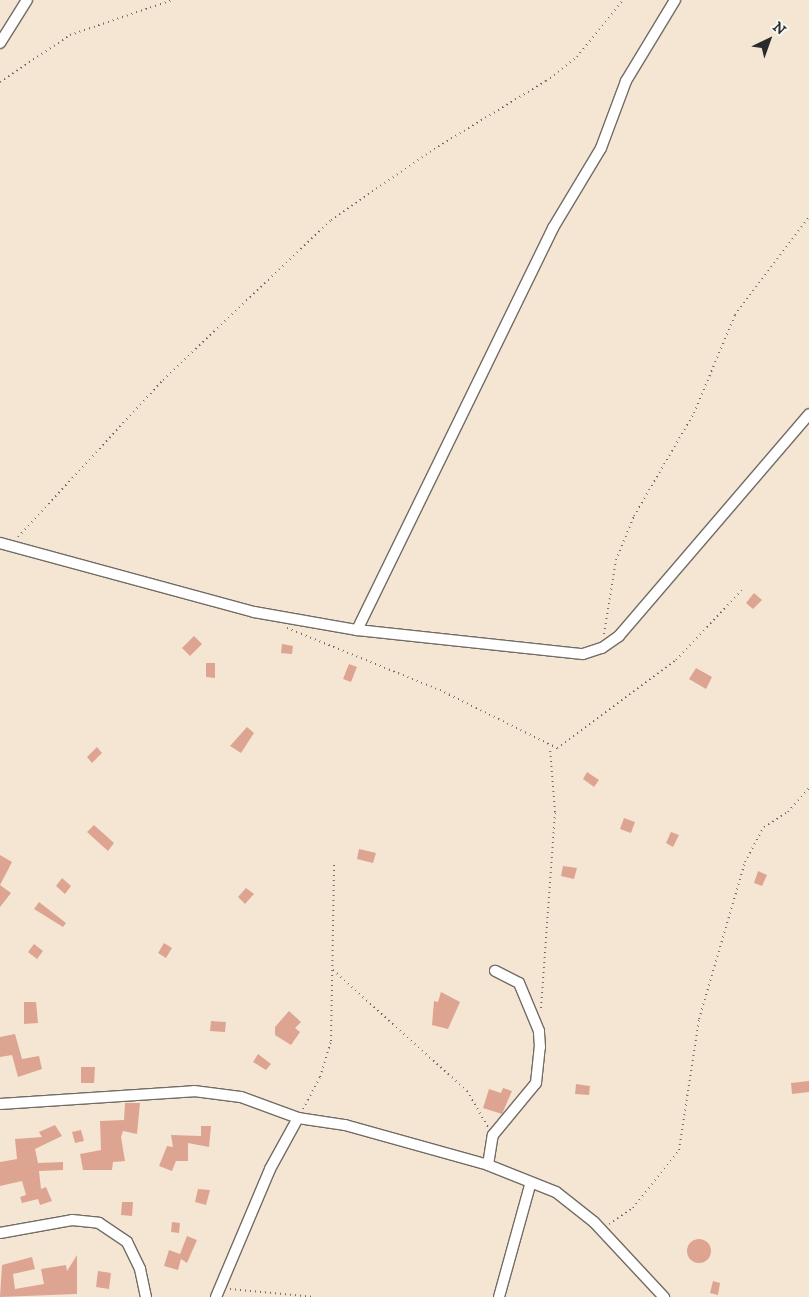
<!DOCTYPE html>
<style>
body{margin:0}
#map{position:relative;width:809px;height:1297px;overflow:hidden;background:#f5e6d3;font-family:"IM FELL DW Pica",serif}
div>[style]{position:absolute}
[style*='--x']{left:calc(var(--x)*1px);top:calc(var(--y)*1px);width:calc(var(--w)*1px);rotate:calc(var(--a)*1deg)}
.building>*{inset:0;background:#dea492}
.round{border-radius:50%}
.path>*{height:2px;margin-top:-1px;transform-origin:0;background:repeating-linear-gradient(90deg,#726c66 0 1px,transparent 0 5px)}
.roads{filter:drop-shadow(1px 0 #726c66) drop-shadow(-1px 0 #726c66) drop-shadow(0 1px #726c66) drop-shadow(0 -1px #726c66)}
.street>*{height:10px;margin:-5px;padding:0 5px;transform-origin:5px;border-radius:5px;background:#fff}
span{translate:-50% -50%;white-space:nowrap;text-align:center;line-height:1.15;-webkit-text-stroke:5px #f6f6f2;paint-order:stroke}
.north{position:absolute;left:744px;top:15px;width:50px;height:50px;-webkit-text-stroke:4px #f6f6f2;paint-order:stroke;rotate:42deg;font-size:14px;font-weight:700;line-height:20px;text-align:center;color:#2b2b2b}
.north::after{content:'';display:block;margin:auto;width:18px;height:22px;background:#2b2b2b;clip-path:polygon(50% 0,100% 100%,50% 72%,0 100%)}
</style>
<div id="map">
<div class="building">
<i style="clip-path:polygon(754px 593px,762px 600px,753px 609px,746px 603px)"></i>
<i style="clip-path:polygon(194px 636px,202px 644px,190px 656px,182px 648px)"></i>
<i style="clip-path:polygon(282px 644px,293px 646px,292px 654px,281px 653px)"></i>
<i style="clip-path:polygon(206px 663px,215px 663px,215px 678px,206px 677px)"></i>
<i style="clip-path:polygon(349px 664px,357px 667px,351px 682px,343px 679px)"></i>
<i style="clip-path:polygon(696px 668px,712px 677px,706px 689px,689px 679px)"></i>
<i style="clip-path:polygon(247px 727px,254px 733px,241px 753px,230px 746px)"></i>
<i style="clip-path:polygon(97px 747px,102px 753px,92px 763px,87px 757px)"></i>
<i style="clip-path:polygon(587px 772px,599px 780px,594px 787px,583px 779px)"></i>
<i style="clip-path:polygon(624px 818px,635px 822px,631px 833px,620px 829px)"></i>
<i style="clip-path:polygon(94px 825px,114px 843px,108px 851px,87px 832px)"></i>
<i style="clip-path:polygon(671px 832px,679px 835px,673px 847px,666px 843px)"></i>
<i style="clip-path:polygon(359px 849px,376px 853px,373px 863px,357px 859px)"></i>
<i style="clip-path:polygon(0 855px,12px 862px,0 885px,11px 893px,0 907px)"></i>
<i style="clip-path:polygon(563px 866px,577px 868px,574px 879px,561px 876px)"></i>
<i style="clip-path:polygon(758px 871px,767px 875px,762px 886px,754px 883px)"></i>
<i style="clip-path:polygon(62px 878px,71px 886px,65px 894px,56px 886px)"></i>
<i style="clip-path:polygon(246px 888px,254px 894px,245px 904px,238px 897px)"></i>
<i style="clip-path:polygon(39px 902px,66px 923px,63px 927px,34px 909px)"></i>
<i style="clip-path:polygon(164px 943px,172px 948px,166px 958px,158px 953px)"></i>
<i style="clip-path:polygon(34px 944px,43px 951px,37px 959px,28px 952px)"></i>
<i style="clip-path:polygon(441px 992px,460px 1002px,448px 1029px,432px 1025px,434px 1001px,438px 1002px)"></i>
<i style="clip-path:polygon(24px 1002px,36px 1002px,38px 1023px,24px 1024px)"></i>
<i style="clip-path:polygon(289px 1011px,301px 1022px,295px 1028px,300px 1032px,291px 1045px,275px 1035px,275px 1027px)"></i>
<i style="clip-path:polygon(211px 1021px,226px 1022px,225px 1032px,210px 1031px)"></i>
<i style="clip-path:polygon(15px 1034px,22px 1059px,39px 1056px,42px 1069px,18px 1077px,12px 1055px,0 1057px,0 1037px)"></i>
<i style="clip-path:polygon(258px 1054px,271px 1064px,266px 1070px,253px 1062px)"></i>
<i style="clip-path:polygon(81px 1067px,95px 1067px,94px 1083px,81px 1083px)"></i>
<i style="clip-path:polygon(809px 1081px,809px 1092px,792px 1094px,791px 1083px)"></i>
<i style="clip-path:polygon(576px 1084px,590px 1086px,589px 1095px,575px 1094px)"></i>
<i style="clip-path:polygon(503px 1088px,512px 1091px,502px 1114px,483px 1108px,489px 1089px,501px 1093px)"></i>
<i style="clip-path:polygon(125px 1103px,140px 1103px,137px 1134px,123px 1131px,121px 1137px,125px 1161px,113px 1162px,112px 1170px,83px 1170px,80px 1154px,101px 1150px,100px 1121px,124px 1120px)"></i>
<i style="clip-path:polygon(55px 1125px,62px 1136px,35px 1149px,38px 1163px,63px 1162px,63px 1170px,39px 1171px,41px 1189px,46px 1187px,52px 1201px,40px 1205px,38px 1199px,22px 1203px,20px 1197px,26px 1195px,22px 1181px,0 1186px,0 1162px,17px 1159px,15px 1139px,42px 1137px,39px 1132px)"></i>
<i style="clip-path:polygon(201px 1126px,211px 1126px,209px 1147px,188px 1143px,188px 1161px,176px 1161px,172px 1171px,159px 1166px,167px 1146px,173px 1147px,171px 1135px,201px 1136px)"></i>
<i style="clip-path:polygon(81px 1130px,84px 1141px,75px 1143px,72px 1132px)"></i>
<i style="clip-path:polygon(198px 1189px,210px 1190px,206px 1205px,195px 1202px)"></i>
<i style="clip-path:polygon(122px 1202px,133px 1202px,132px 1216px,121px 1215px)"></i>
<i style="clip-path:polygon(172px 1222px,180px 1223px,179px 1233px,171px 1232px)"></i>
<i style="clip-path:polygon(187px 1236px,197px 1240px,187px 1263px,181px 1259px,178px 1270px,164px 1266px,169px 1250px,180px 1254px)"></i>
<i class="round" style="left:687px;top:1239px;width:24px;height:24px"></i>
<i style="clip-path:polygon(77px 1255px,77px 1294px,0 1297px,2px 1265px,32px 1257px,35px 1269px,13px 1274px,15px 1289px,44px 1284px,41px 1269px,66px 1265px,67px 1271px)"></i>
<i style="clip-path:polygon(98px 1271px,111px 1273px,109px 1289px,96px 1287px)"></i>
<i style="clip-path:polygon(713px 1281px,720px 1283px,718px 1295px,710px 1293px)"></i>
</div>
<div class="path">
<i style="--x:0;--y:82;--w:84;--a:-33.9"></i>
<i style="--x:70;--y:35;--w:108;--a:-18.9"></i>
<i style="--x:18;--y:537;--w:214;--a:-47.3"></i>
<i style="--x:163;--y:380;--w:232;--a:-43.6"></i>
<i style="--x:331;--y:220;--w:125;--a:-34.6"></i>
<i style="--x:434;--y:149;--w:131;--a:-31.3"></i>
<i style="--x:546;--y:81;--w:39;--a:-38"></i>
<i style="--x:577;--y:57;--w:73;--a:-51.1"></i>
<i style="--x:287;--y:628;--w:165;--a:22.1"></i>
<i style="--x:440;--y:690;--w:131;--a:26.4"></i>
<i style="--x:557;--y:748;--w:148;--a:-36.5"></i>
<i style="--x:676;--y:660;--w:96;--a:-46.7"></i>
<i style="--x:604;--y:634;--w:75;--a:-80.8"></i>
<i style="--x:616;--y:560;--w:48;--a:-67.8"></i>
<i style="--x:634;--y:516;--w:119;--a:-59.8"></i>
<i style="--x:694;--y:413;--w:106;--a:-67.3"></i>
<i style="--x:735;--y:315;--w:123;--a:-52.9"></i>
<i style="--x:333;--y:970;--w:181;--a:42.1"></i>
<i style="--x:467;--y:1091;--w:42;--a:59.7"></i>
<i style="--x:541;--y:1008;--w:196;--a:-85.9"></i>
<i style="--x:555;--y:812;--w:63;--a:-94.5"></i>
<i style="--x:303;--y:1109;--w:36;--a:-62"></i>
<i style="--x:320;--y:1077;--w:38;--a:-73"></i>
<i style="--x:331;--y:1041;--w:176;--a:-89"></i>
<i style="--x:609;--y:1224;--w:29;--a:-34"></i>
<i style="--x:633;--y:1208;--w:74;--a:-51.6"></i>
<i style="--x:679;--y:1150;--w:133;--a:-81.3"></i>
<i style="--x:699;--y:1019;--w:164;--a:-73.7"></i>
<i style="--x:745;--y:862;--w:40;--a:-62"></i>
<i style="--x:764;--y:827;--w:28;--a:-32"></i>
<i style="--x:788;--y:812;--w:32;--a:-49"></i>
<i style="--x:230;--y:1289;--w:85;--a:5.4"></i>
</div>
<div class="roads">
<div class="street">
<i style="--x:0;--y:43;--w:51;--a:-57.9"></i>
<i style="--x:0;--y:543;--w:263;--a:15.2"></i>
<i style="--x:254;--y:612;--w:105;--a:9.9"></i>
<i style="--x:357;--y:630;--w:227;--a:6.1"></i>
<i style="--x:583;--y:654;--w:20;--a:-18"></i>
<i style="--x:602;--y:648;--w:21;--a:-35"></i>
<i style="--x:619;--y:636;--w:292;--a:-49.4"></i>
<i style="--x:357;--y:630;--w:447;--a:-64"></i>
<i style="--x:553;--y:228;--w:93;--a:-59"></i>
<i style="--x:601;--y:148;--w:72;--a:-69.5"></i>
<i style="--x:626;--y:81;--w:95;--a:-58.8"></i>
<i style="--x:0;--y:1104;--w:194;--a:-3.8"></i>
<i style="--x:194;--y:1091;--w:47;--a:7.3"></i>
<i style="--x:241;--y:1097;--w:61;--a:20.2"></i>
<i style="--x:488;--y:1165;--w:30;--a:-81"></i>
<i style="--x:493;--y:1135;--w:67;--a:-50.4"></i>
<i style="--x:536;--y:1083;--w:36;--a:-84"></i>
<i style="--x:540;--y:1047;--w:16;--a:-94"></i>
<i style="--x:539;--y:1031;--w:52;--a:-112.6"></i>
<i style="--x:519;--y:983;--w:27;--a:-153"></i>
<i style="--x:0;--y:1233;--w:73;--a:-10.2"></i>
<i style="--x:72;--y:1220;--w:27;--a:6"></i>
<i style="--x:99;--y:1223;--w:34;--a:34"></i>
<i style="--x:127;--y:1242;--w:30;--a:64"></i>
<i style="--x:140;--y:1269;--w:29;--a:78"></i>
<i style="--x:216;--y:1297;--w:139;--a:-67.1"></i>
<i style="--x:270;--y:1169;--w:58;--a:-61.2"></i>
<i style="--x:298;--y:1118;--w:48;--a:8.5"></i>
<i style="--x:345;--y:1125;--w:148;--a:15.6"></i>
<i style="--x:488;--y:1165;--w:73;--a:21.7"></i>
<i style="--x:556;--y:1192;--w:48;--a:38.3"></i>
<i style="--x:594;--y:1222;--w:103;--a:47"></i>
<i style="--x:499;--y:1297;--w:119;--a:-74.5"></i>
</div>
</div>
<div class="north">N</div>
</div>
